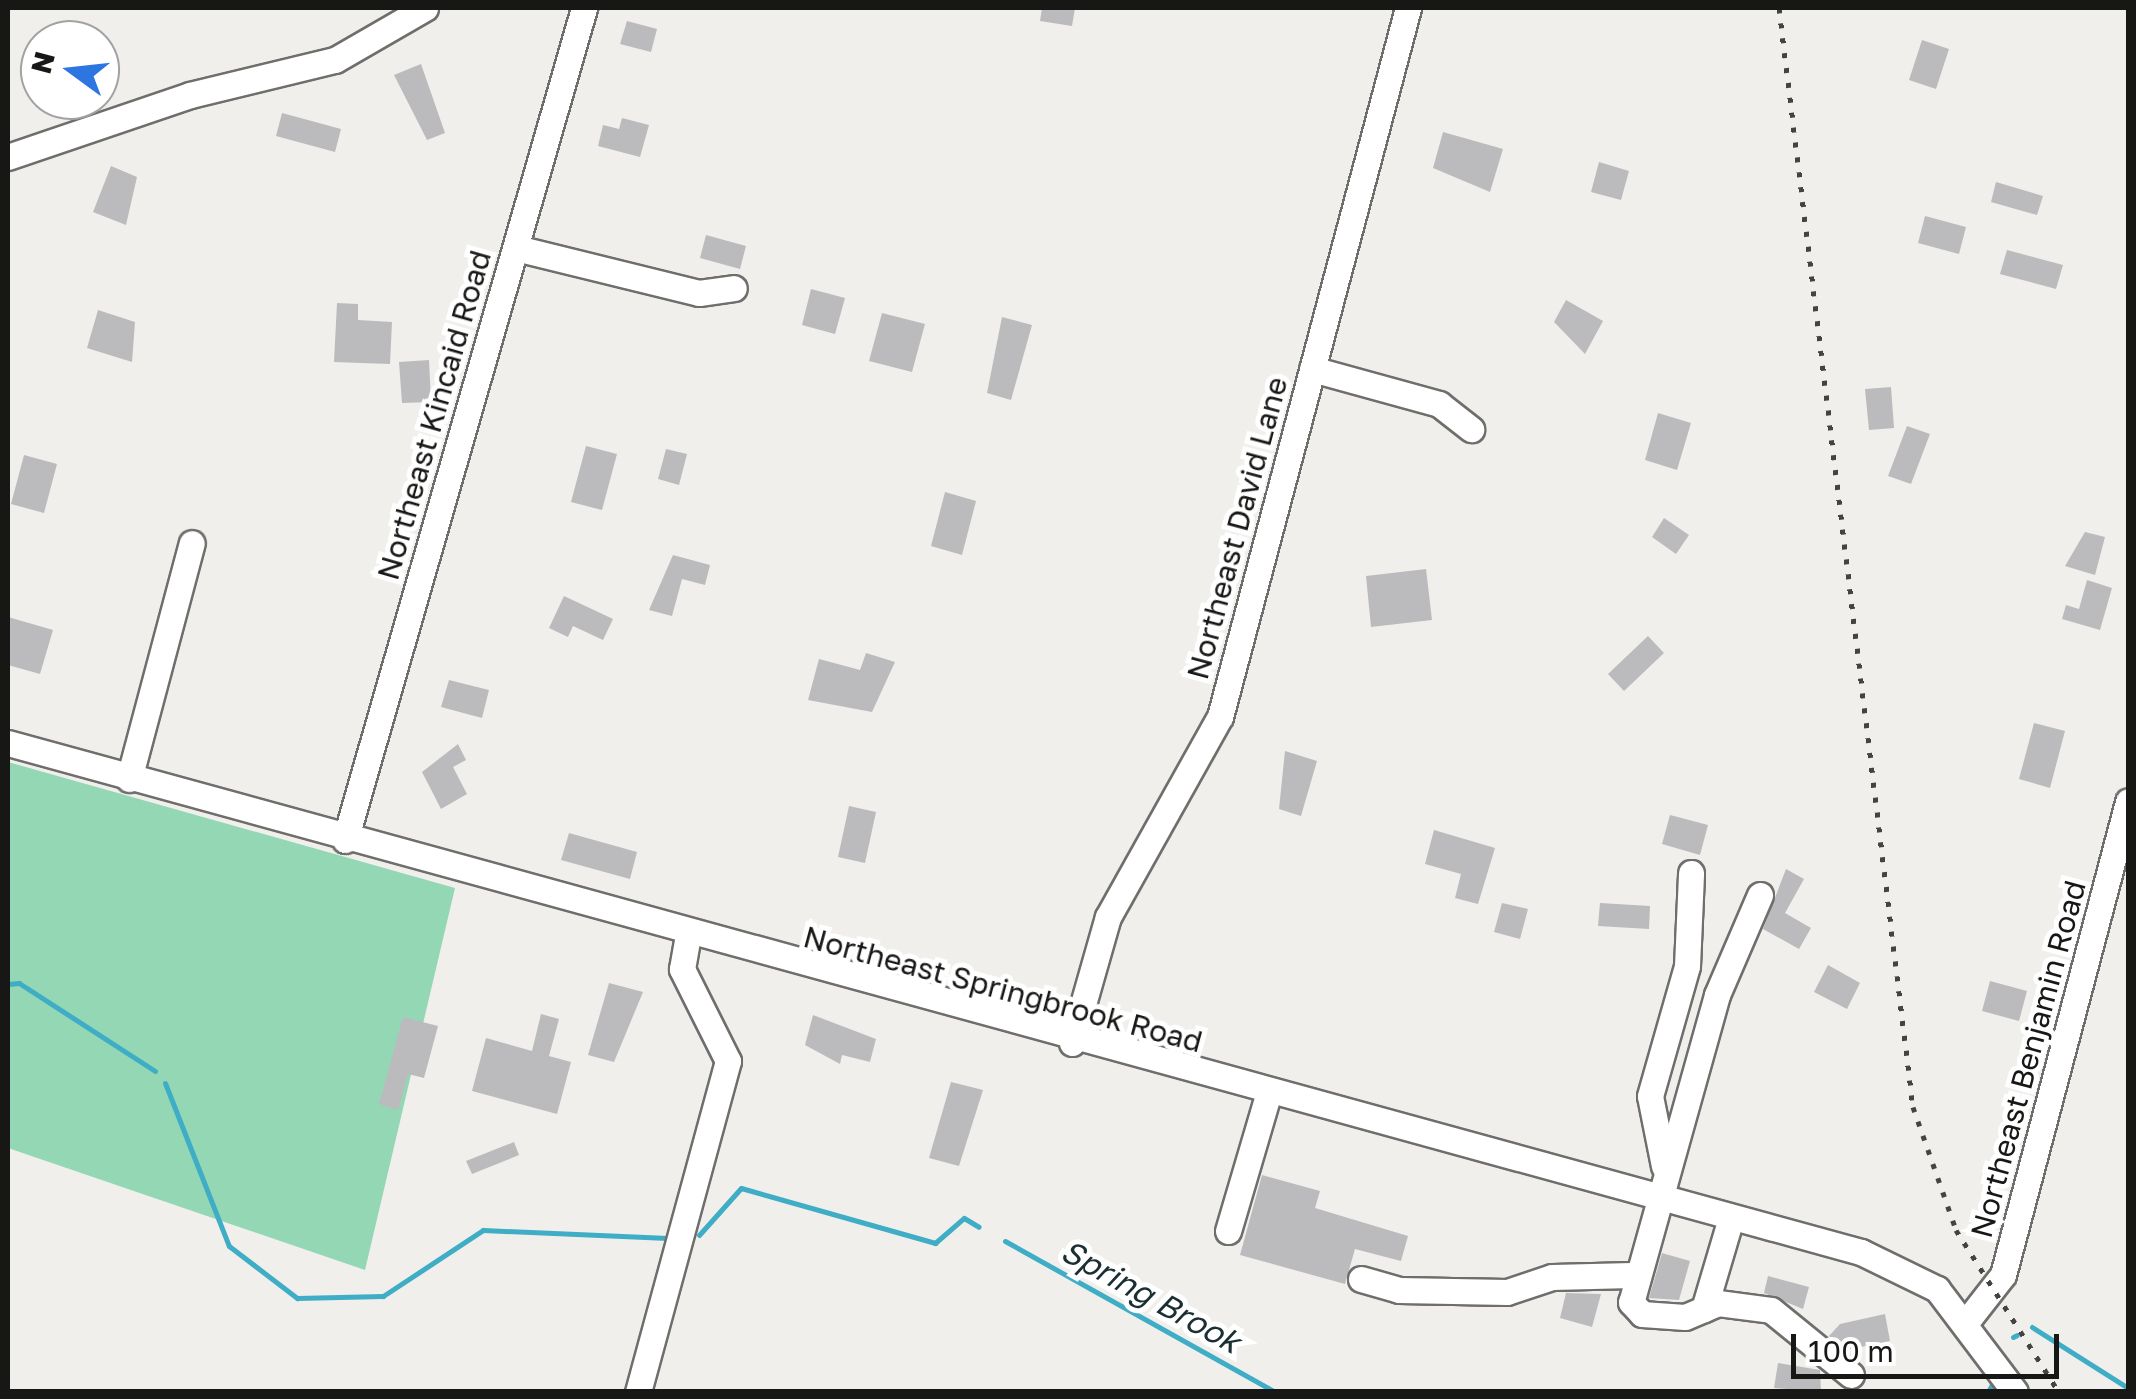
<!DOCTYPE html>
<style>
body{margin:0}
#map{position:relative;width:2136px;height:1399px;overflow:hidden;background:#f0efec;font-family:"Golos Text",sans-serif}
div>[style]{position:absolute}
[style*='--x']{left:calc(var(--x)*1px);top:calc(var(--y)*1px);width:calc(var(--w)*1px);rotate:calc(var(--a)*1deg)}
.green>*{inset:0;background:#93d7b4}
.stream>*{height:5px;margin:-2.5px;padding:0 2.5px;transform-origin:2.5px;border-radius:2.5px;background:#3fadc5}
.building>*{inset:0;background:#bbbbbe}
.roads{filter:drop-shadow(2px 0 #706e6c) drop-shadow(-2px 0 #706e6c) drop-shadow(0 2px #706e6c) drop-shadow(0 -2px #706e6c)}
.minor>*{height:25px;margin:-12.5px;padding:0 12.5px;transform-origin:12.5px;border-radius:12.5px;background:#fff}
.rail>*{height:5px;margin-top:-2.5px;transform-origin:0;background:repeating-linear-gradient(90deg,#434342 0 5px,transparent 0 15px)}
span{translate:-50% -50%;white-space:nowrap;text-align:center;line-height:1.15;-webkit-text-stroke:10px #fff;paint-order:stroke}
.street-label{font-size:30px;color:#171716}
.water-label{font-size:32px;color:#1b2f33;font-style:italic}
.frame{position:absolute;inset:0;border:10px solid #171716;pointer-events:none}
.north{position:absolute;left:20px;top:20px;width:100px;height:100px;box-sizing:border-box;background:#fff;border:2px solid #a2a2a2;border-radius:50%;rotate:285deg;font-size:28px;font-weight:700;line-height:40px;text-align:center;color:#171716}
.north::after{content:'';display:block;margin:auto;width:35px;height:45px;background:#2d76e2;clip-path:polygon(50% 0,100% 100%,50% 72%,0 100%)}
.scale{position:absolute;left:1791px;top:1334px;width:268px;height:45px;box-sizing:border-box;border:5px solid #171716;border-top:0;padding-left:12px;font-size:30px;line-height:35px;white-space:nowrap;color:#171716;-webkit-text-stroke:8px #fff;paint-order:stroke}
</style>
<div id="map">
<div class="green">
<i style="clip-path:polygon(8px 762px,455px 888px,365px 1270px,8px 1148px)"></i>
</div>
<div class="stream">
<i style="--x:8;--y:984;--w:11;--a:-5"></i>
<i style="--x:19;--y:983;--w:162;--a:32.9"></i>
<i style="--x:165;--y:1083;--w:175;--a:68.6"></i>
<i style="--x:229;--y:1246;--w:86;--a:37.4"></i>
<i style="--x:297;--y:1298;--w:86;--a:-1.3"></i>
<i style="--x:383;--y:1296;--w:120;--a:-33.4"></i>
<i style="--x:483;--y:1230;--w:185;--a:2.5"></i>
<i style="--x:699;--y:1235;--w:63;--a:-48.2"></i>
<i style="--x:741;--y:1188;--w:202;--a:15.8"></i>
<i style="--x:935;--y:1243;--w:38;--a:-41"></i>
<i style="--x:964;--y:1218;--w:17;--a:31"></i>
<i style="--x:1005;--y:1241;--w:309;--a:29.2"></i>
<i style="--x:2032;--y:1327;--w:114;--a:32.4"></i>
<i style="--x:2013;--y:1337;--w:4;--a:-27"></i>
<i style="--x:1988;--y:1392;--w:7;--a:-63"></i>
</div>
<div class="building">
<i style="clip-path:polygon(1042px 8px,1075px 8px,1072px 26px,1040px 21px)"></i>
<i style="clip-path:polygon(627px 21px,657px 29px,651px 52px,620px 44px)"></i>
<i style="clip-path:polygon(1922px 40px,1949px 49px,1936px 89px,1909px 80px)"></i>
<i style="clip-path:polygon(421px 64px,445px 133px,427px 140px,394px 75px)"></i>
<i style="clip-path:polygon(282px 113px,341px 129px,335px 152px,276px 136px)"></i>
<i style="clip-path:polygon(622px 118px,649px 125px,640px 157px,598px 146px,603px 125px,619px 129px)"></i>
<i style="clip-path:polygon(1443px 132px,1503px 149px,1490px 192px,1433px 168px)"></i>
<i style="clip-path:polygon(1599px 162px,1629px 171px,1621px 200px,1591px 192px)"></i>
<i style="clip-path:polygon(111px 166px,137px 177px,126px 225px,93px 212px)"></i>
<i style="clip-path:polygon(1996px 182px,2043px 196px,2037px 215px,1991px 202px)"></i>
<i style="clip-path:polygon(1925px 216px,1966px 227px,1959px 254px,1918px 243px)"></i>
<i style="clip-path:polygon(706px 235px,746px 246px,740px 269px,700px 258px)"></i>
<i style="clip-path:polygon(2007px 250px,2063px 265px,2056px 289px,2000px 274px)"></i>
<i style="clip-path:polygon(811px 289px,845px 298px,835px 334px,802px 325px)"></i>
<i style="clip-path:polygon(1566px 300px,1603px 321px,1585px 354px,1554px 322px)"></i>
<i style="clip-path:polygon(337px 303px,358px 304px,358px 320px,392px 322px,390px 364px,334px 362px)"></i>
<i style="clip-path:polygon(98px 310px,135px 322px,132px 362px,87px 348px)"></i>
<i style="clip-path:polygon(882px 313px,925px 324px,912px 372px,869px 361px)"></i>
<i style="clip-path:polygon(1002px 317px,1032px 325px,1011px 400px,987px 393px)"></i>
<i style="clip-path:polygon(429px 360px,431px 402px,402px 403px,399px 362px)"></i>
<i style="clip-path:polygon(1891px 387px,1894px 428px,1869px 430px,1865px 389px)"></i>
<i style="clip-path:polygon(1658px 413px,1691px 423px,1677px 470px,1645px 460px)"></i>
<i style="clip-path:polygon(1907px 426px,1930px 434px,1911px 484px,1888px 476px)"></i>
<i style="clip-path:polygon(586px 446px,617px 454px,602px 510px,571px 502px)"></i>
<i style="clip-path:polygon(666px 449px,687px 454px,679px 485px,658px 479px)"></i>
<i style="clip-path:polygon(24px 455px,57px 464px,44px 513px,11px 504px)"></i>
<i style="clip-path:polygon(945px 492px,976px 501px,962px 555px,931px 546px)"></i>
<i style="clip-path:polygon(1664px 518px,1689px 535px,1676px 554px,1652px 537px)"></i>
<i style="clip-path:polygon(2085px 532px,2105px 537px,2095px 575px,2065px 566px)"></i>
<i style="clip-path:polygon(673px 555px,710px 565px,705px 585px,682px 579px,672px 616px,649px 610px)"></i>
<i style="clip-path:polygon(1426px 569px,1432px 620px,1371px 627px,1366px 576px)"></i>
<i style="clip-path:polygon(2087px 580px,2112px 588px,2100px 630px,2062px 619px,2066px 605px,2079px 609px)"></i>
<i style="clip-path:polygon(564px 596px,613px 619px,603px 640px,573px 626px,568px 637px,549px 628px)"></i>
<i style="clip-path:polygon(8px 617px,53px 630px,40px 674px,8px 665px)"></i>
<i style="clip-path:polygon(1648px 636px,1664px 653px,1624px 691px,1608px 674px)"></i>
<i style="clip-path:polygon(866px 653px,895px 662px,872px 712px,808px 700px,819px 659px,860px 670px)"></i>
<i style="clip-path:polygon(449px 680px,489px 690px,482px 718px,441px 707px)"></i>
<i style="clip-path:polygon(2034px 723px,2065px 731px,2050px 788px,2019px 779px)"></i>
<i style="clip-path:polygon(458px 744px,466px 760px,453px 767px,467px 794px,441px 809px,422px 772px)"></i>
<i style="clip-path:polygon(1285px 751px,1317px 761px,1301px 816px,1279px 809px)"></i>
<i style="clip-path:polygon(849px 806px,876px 812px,865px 863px,838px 857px)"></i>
<i style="clip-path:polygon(1670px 815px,1708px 825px,1700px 855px,1662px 844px)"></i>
<i style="clip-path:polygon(1434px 830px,1495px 848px,1478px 904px,1455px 898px,1461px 874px,1425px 864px)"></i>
<i style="clip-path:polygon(569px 833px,637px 852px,630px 879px,561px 860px)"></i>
<i style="clip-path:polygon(1786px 869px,1804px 879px,1785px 913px,1811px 928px,1799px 949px,1763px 929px)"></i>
<i style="clip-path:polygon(1502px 903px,1528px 909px,1520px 939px,1494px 932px)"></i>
<i style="clip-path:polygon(1600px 903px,1650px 906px,1649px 929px,1598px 926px)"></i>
<i style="clip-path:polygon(1828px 965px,1860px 983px,1847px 1009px,1814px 992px)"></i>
<i style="clip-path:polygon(1990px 981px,2027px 991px,2019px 1021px,1982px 1011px)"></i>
<i style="clip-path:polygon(609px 983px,643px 992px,614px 1062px,588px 1055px)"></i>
<i style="clip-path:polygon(541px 1014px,559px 1019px,549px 1056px,571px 1062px,557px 1114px,472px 1091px,486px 1038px,532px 1051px)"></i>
<i style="clip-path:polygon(813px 1015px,876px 1039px,870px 1062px,842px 1055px,840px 1064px,805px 1045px)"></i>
<i style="clip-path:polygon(403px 1017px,438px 1026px,424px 1078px,408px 1074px,398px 1110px,379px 1104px)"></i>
<i style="clip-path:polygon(951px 1082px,983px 1090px,959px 1166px,929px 1158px)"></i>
<i style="clip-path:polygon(514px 1142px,519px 1155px,472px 1174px,466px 1161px)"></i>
<i style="clip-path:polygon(1262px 1175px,1320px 1191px,1315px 1208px,1408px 1236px,1401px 1261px,1355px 1249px,1345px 1284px,1240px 1255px)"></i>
<i style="clip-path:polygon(1662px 1253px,1690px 1261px,1679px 1300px,1649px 1298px)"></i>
<i style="clip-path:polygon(1768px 1276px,1809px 1287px,1803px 1309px,1764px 1293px)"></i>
<i style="clip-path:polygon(1566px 1293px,1601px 1294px,1592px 1327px,1560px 1318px)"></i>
<i style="clip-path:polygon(1885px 1314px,1890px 1341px,1846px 1350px,1829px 1336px,1840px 1324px)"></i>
<i style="clip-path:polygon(1778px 1363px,1820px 1370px,1821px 1392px,1774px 1388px)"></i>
</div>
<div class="roads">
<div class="minor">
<i style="--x:8;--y:157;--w:192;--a:-18.8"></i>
<i style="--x:190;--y:95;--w:149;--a:-13.6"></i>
<i style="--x:335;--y:60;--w:104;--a:-30"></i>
<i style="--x:516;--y:248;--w:188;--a:13.8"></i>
<i style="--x:699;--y:293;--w:35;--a:-8"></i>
<i style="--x:1312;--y:369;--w:132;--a:15.4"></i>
<i style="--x:1439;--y:404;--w:41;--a:38"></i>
<i style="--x:8;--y:743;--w:1922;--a:15.36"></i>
<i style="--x:1861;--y:1252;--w:85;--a:26"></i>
<i style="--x:1937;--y:1289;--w:129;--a:52.9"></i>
<i style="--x:129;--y:779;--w:244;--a:-75.1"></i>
<i style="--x:345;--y:840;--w:866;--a:-73.97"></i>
<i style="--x:1760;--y:895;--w:109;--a:113.3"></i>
<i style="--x:1717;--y:995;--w:319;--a:105.6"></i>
<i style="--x:1631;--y:1302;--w:16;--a:47"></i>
<i style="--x:1642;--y:1314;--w:43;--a:4"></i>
<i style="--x:1685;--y:1317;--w:36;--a:-23"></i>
<i style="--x:1718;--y:1303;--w:53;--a:7.5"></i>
<i style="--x:1771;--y:1310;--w:103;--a:39.1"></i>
<i style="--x:1072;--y:1043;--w:131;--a:-74.1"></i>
<i style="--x:1108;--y:917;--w:229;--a:-60.8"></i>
<i style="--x:1220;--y:717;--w:734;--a:-75.15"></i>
<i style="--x:1664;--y:1166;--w:71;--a:-101.3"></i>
<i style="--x:1650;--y:1096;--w:135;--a:-74.1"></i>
<i style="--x:1687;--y:966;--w:93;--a:-87.5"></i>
<i style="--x:1228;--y:1231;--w:142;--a:-73.6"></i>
<i style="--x:1361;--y:1279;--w:40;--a:16"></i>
<i style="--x:1399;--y:1290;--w:108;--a:1.1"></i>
<i style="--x:1507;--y:1292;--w:47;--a:-18.4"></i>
<i style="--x:1552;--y:1277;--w:80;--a:-1.4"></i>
<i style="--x:1704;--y:1309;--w:95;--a:-73.5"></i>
<i style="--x:1967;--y:1321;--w:58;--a:-52"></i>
<i style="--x:2003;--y:1275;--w:490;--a:-75.2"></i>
<i style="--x:638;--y:1392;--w:343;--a:-74.8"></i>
<i style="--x:728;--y:1061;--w:103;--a:-116.6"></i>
<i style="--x:682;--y:969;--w:34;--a:-80"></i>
</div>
</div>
<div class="rail">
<i style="--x:1779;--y:8;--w:1107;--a:83.05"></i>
<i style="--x:1913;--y:1107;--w:130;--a:70.7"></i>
<i style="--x:1956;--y:1230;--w:192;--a:57.6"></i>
</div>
<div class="street-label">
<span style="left:434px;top:415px;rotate:-74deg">Northeast Kincaid Road</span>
<span style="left:1237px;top:528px;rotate:-75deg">Northeast David Lane</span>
<span style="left:1003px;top:989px;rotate:15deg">Northeast Springbrook Road</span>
<span style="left:2028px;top:1059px;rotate:-75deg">Northeast Benjamin Road</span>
</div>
<div class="water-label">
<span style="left:1151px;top:1296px;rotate:29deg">Spring Brook</span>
</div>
<div class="frame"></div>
<div class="north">N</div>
<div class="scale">100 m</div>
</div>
